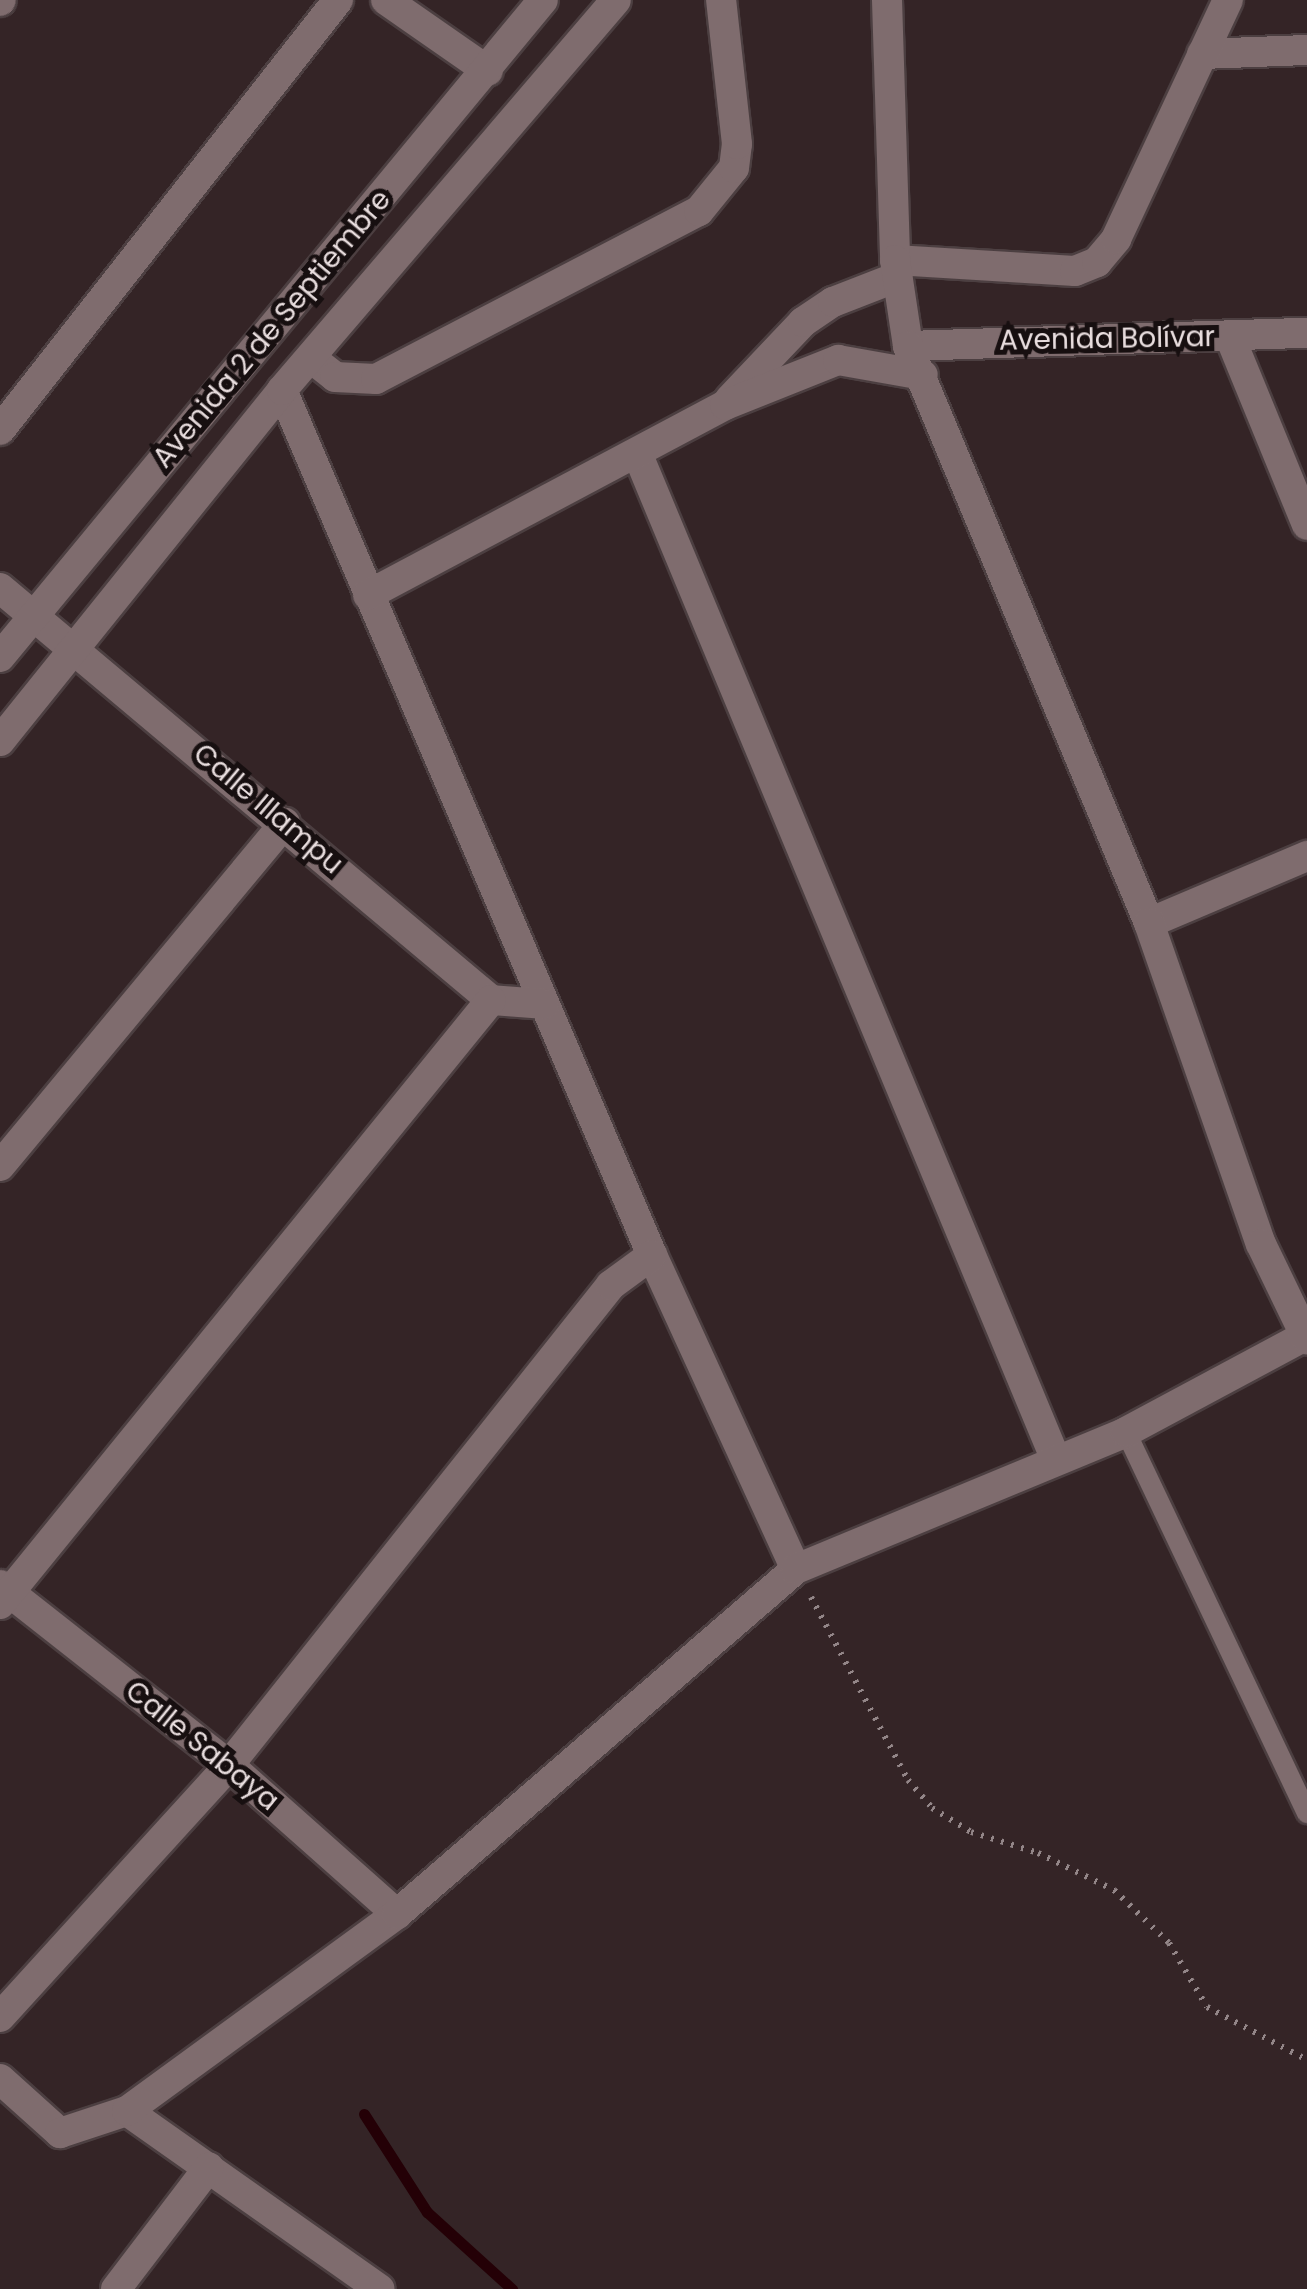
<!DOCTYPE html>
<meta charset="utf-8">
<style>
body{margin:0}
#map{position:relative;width:1307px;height:2289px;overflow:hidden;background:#342426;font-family:Poppins,sans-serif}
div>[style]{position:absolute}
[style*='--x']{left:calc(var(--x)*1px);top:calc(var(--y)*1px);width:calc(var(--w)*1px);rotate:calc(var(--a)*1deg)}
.stream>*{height:11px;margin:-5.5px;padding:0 5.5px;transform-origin:5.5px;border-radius:5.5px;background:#240006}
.path>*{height:6px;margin-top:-3px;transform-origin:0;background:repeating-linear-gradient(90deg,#938688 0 2.5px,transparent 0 10.5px)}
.roads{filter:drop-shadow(2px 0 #4c3f41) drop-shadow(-2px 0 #4c3f41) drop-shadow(0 2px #4c3f41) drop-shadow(0 -2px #4c3f41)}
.lane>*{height:20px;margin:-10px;padding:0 10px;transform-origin:10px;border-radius:10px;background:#7f6c6e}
.street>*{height:30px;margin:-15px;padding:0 15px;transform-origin:15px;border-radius:15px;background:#7f6c6e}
.secondary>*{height:30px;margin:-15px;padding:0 15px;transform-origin:15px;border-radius:15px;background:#7f6c6e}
span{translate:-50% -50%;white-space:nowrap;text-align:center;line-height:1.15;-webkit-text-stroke:10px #170f10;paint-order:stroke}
.street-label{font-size:28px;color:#e8ddde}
</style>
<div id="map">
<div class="stream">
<i style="--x:364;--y:2114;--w:117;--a:57.3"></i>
<i style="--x:427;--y:2212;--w:115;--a:42.2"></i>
</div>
<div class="path">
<i style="--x:811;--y:1597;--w:207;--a:62.1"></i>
<i style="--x:908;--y:1780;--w:37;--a:49"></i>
<i style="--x:932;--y:1808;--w:46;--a:31.6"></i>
<i style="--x:971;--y:1832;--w:70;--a:17.4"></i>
<i style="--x:1038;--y:1853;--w:85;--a:26"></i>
<i style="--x:1114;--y:1890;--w:76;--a:43.9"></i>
<i style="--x:1169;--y:1943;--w:74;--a:59.3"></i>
<i style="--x:1207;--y:2007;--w:113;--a:27.9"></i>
</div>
<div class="roads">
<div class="lane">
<i style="--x:1126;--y:1432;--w:422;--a:64.6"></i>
</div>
<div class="street">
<i style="--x:386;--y:0;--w:124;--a:34.8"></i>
<i style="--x:0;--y:1;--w:1;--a:-45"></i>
<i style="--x:1202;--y:54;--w:105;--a:-2.2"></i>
<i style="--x:895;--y:260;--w:180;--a:3.5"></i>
<i style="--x:1075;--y:271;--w:24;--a:-22"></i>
<i style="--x:1097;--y:262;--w:30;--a:-50"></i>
<i style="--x:1116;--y:239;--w:264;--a:-64.9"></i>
<i style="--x:1230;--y:337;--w:203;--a:67.7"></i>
<i style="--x:908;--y:346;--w:399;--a:-1.9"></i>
<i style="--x:311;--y:358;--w:31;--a:38"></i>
<i style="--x:335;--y:377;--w:41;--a:2.8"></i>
<i style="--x:376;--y:379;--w:364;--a:-27.5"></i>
<i style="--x:699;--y:211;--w:55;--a:-50.9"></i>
<i style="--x:734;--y:168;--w:24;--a:-83"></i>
<i style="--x:737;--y:144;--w:145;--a:-96.3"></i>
<i style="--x:282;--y:390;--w:941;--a:66.84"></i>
<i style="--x:652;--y:1255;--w:345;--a:65.4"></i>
<i style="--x:730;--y:399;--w:106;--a:-46.5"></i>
<i style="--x:803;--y:322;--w:36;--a:-34"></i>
<i style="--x:833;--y:302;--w:69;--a:-21.3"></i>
<i style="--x:0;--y:430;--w:547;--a:-51.83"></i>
<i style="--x:638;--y:455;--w:1086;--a:67.42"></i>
<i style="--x:0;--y:588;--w:641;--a:40"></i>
<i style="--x:491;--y:1000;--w:53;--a:4.3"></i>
<i style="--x:368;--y:595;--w:404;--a:-28"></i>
<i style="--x:725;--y:405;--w:122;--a:-21.7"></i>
<i style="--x:838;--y:360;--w:86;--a:10"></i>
<i style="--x:1149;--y:923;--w:172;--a:-23"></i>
<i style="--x:0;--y:1166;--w:446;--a:-50.3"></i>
<i style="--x:0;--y:1585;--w:291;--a:38.2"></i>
<i style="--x:229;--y:1765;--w:225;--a:41.6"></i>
<i style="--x:0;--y:1604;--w:778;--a:-50.89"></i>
<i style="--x:0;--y:2017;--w:341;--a:-47.7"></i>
<i style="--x:229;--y:1765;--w:613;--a:-51.49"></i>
<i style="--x:611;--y:1285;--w:51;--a:-36.2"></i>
<i style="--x:0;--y:2079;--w:81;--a:42"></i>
<i style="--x:60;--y:2133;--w:71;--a:-18.2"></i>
<i style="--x:127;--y:2111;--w:309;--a:35.2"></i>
<i style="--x:127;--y:2111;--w:334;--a:-36.1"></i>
<i style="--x:397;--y:1914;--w:527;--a:-40.85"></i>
<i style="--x:796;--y:1569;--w:357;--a:-22.5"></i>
<i style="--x:1126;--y:1432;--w:205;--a:-28.2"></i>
<i style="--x:116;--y:2289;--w:153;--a:-52.7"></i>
</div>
<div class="secondary">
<i style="--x:887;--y:0;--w:260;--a:88.2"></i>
<i style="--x:895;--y:260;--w:87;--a:81.4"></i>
<i style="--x:908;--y:346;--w:625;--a:67.33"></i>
<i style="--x:1149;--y:923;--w:340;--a:70.8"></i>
<i style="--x:1261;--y:1244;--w:106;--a:64.2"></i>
<i style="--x:0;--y:657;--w:852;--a:-50.43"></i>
<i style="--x:0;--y:741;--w:450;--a:-51.2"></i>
<i style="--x:282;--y:390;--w:513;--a:-49.42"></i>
</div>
</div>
<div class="street-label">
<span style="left:272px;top:329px;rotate:-50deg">Avenida 2 de Septiembre</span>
<span style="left:1107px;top:339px;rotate:-1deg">Avenida Bolívar</span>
<span style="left:268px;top:809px;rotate:40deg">Calle Illampu</span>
<span style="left:202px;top:1746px;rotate:39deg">Calle Sabaya</span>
</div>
</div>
